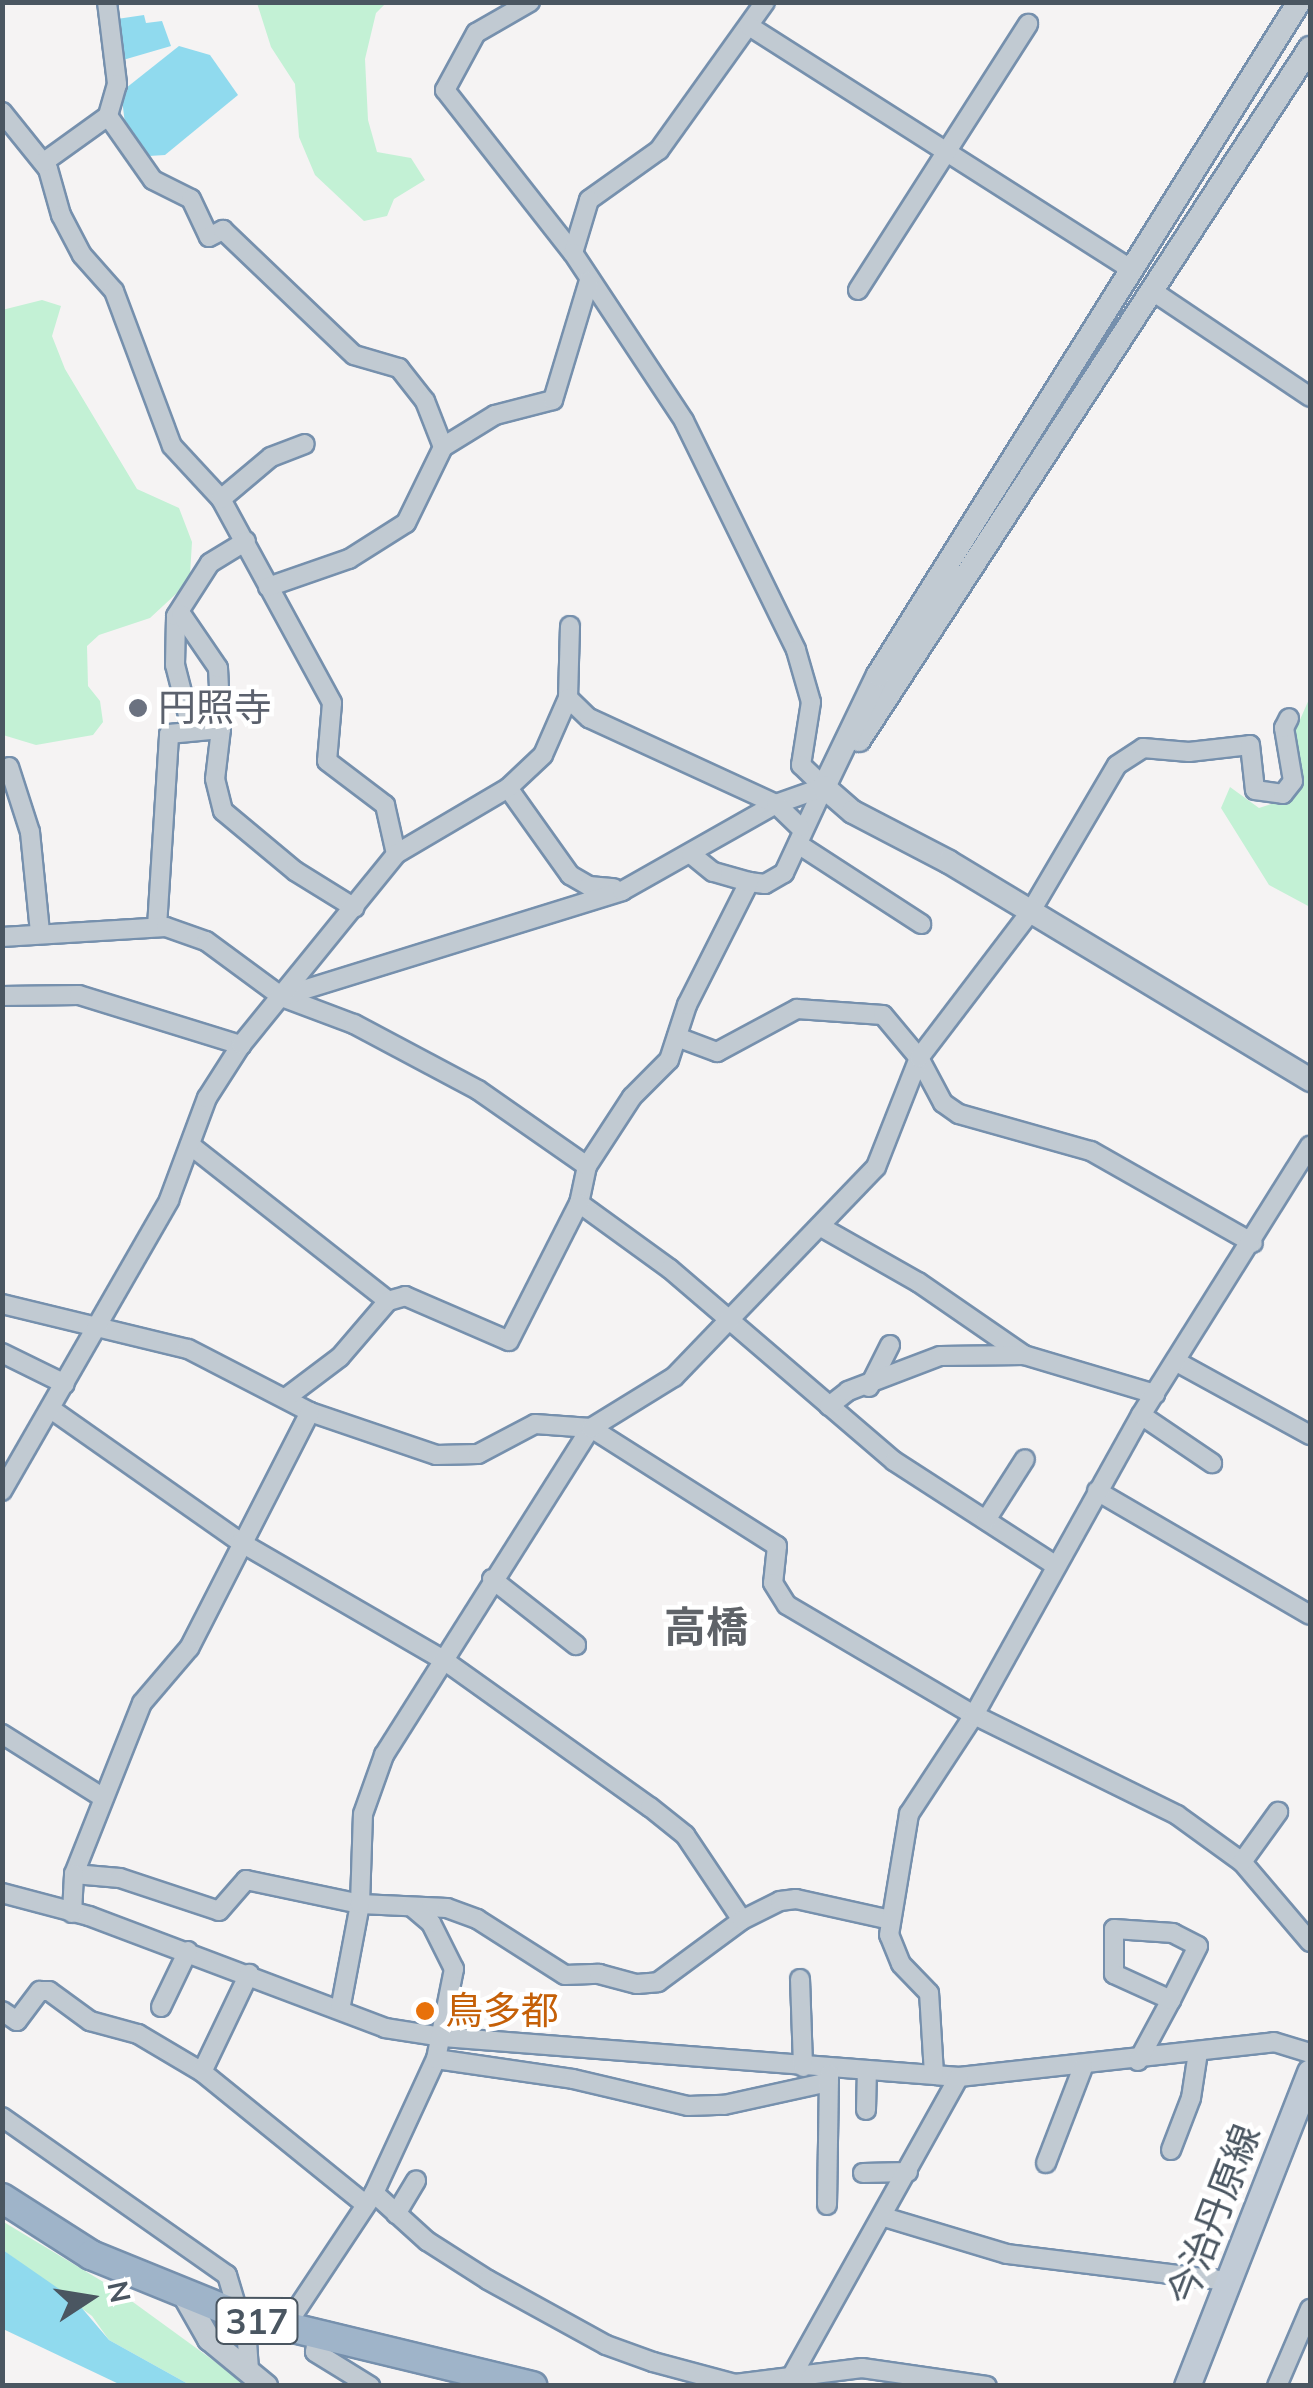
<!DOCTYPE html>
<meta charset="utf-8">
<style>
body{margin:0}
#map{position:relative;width:1313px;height:2388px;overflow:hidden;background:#f5f3f3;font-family:Mulish,"Noto Sans JP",sans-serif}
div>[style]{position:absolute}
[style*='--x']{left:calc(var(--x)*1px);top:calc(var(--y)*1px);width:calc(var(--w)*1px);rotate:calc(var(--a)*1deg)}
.green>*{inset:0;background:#c3f1d5}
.water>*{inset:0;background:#90daee}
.roads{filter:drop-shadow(2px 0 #7690ad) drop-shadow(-2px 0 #7690ad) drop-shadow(0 2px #7690ad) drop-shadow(0 -2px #7690ad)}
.minor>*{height:18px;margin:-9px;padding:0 9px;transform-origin:9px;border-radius:9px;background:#c1cad2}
.tertiary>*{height:22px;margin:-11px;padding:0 11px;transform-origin:11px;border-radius:11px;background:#c1cad2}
.secondary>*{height:25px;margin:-12.5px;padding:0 12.5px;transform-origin:12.5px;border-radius:12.5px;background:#c1cbd6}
.trunk>*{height:28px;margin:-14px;padding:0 14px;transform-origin:14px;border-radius:14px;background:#9fb4c9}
.dots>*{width:28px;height:28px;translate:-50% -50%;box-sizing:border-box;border:5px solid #fff;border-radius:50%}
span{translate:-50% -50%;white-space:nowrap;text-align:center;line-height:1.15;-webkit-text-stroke:9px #fff;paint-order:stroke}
.shield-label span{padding:2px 8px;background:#fff;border:2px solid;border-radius:8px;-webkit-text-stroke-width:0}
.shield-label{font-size:35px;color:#4a5661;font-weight:700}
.worship-label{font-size:38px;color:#5b616d}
.left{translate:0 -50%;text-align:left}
.food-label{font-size:38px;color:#c56008}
.street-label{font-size:38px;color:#4a5661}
.quarter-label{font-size:42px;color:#5f6368;font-weight:700}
.frame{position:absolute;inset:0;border:5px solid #4a5661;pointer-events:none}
.north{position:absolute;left:40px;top:2248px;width:100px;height:100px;-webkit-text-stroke:8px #fff;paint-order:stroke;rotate:78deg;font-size:28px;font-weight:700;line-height:40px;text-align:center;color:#4a5661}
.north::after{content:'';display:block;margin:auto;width:35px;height:45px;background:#4a5661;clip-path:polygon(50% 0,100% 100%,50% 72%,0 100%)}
</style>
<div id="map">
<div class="green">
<i style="clip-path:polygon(257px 3px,386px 3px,376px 13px,365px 59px,368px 120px,377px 152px,411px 158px,425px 180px,394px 199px,387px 216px,364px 221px,315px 175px,299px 137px,295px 84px,271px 47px)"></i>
<i style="clip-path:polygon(42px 300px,61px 306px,52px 336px,65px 369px,137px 489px,179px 508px,192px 542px,190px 575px,177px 593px,150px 618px,99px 635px,87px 646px,88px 686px,100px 701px,103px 722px,93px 735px,36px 745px,3px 735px,2px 310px)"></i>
<i style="clip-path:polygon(1310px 697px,1310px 907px,1269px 885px,1221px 808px,1230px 787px,1259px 808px,1295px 796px,1295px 731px)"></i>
<i style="clip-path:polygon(2px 2221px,115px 2289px,247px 2385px,190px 2385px,109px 2340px,92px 2316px,3px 2250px)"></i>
</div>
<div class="water">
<i style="clip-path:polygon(144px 15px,146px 23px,162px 21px,171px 46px,123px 60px,117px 19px)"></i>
<i style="clip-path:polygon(179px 46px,210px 55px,238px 95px,165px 155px,149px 156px,126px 131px,121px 92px)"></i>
<i style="clip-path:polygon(3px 2250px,75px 2300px,109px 2340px,190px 2385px,121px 2385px,3px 2329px)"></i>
</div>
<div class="roads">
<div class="minor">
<i style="--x:107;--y:2;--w:83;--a:83"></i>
<i style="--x:117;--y:84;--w:33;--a:106"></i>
<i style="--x:530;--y:2;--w:62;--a:150.1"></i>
<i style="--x:476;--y:33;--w:65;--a:118.5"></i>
<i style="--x:445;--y:90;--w:207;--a:51.9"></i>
<i style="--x:765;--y:2;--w:182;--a:125.6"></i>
<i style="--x:659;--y:150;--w:86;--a:144.5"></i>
<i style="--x:589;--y:200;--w:55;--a:106.8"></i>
<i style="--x:573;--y:253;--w:201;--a:56.5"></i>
<i style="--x:684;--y:421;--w:255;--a:63.9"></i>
<i style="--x:796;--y:650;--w:54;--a:73.9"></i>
<i style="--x:811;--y:702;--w:64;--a:99"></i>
<i style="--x:801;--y:765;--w:32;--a:44"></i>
<i style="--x:749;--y:26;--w:454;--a:32.5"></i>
<i style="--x:2;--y:112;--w:73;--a:51.1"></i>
<i style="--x:48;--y:169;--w:48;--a:74.2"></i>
<i style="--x:61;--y:215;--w:45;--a:62.3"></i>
<i style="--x:82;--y:255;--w:48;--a:48.4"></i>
<i style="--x:114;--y:291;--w:165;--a:69.5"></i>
<i style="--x:172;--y:446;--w:72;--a:47.2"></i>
<i style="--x:221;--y:499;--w:232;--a:61.4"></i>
<i style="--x:332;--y:703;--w:58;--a:94.9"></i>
<i style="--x:327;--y:761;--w:73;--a:37.2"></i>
<i style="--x:385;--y:805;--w:50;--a:77.3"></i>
<i style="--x:44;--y:162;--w:79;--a:-35.7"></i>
<i style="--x:108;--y:116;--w:78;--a:54.9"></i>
<i style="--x:153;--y:180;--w:42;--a:26.6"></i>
<i style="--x:191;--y:199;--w:42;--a:64.7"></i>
<i style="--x:209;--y:237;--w:16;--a:-27"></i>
<i style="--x:223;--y:230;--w:181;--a:43.7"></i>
<i style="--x:354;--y:355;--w:47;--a:16.1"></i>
<i style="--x:399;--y:368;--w:42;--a:51.8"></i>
<i style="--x:425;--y:401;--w:49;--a:68.6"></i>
<i style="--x:858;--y:290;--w:316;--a:-57.4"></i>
<i style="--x:1154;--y:292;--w:188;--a:33.9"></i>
<i style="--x:221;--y:499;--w:65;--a:-40"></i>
<i style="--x:271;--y:457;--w:36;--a:-21"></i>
<i style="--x:268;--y:587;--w:86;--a:-19.1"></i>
<i style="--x:349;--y:559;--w:67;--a:-32.3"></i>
<i style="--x:406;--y:523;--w:85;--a:-64"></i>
<i style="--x:443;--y:447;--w:61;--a:-31.6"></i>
<i style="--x:495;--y:415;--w:60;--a:-14.5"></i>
<i style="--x:553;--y:400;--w:124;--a:-73.2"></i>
<i style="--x:568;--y:698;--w:72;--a:-88.4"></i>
<i style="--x:221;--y:729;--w:50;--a:96.8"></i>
<i style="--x:215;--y:779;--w:33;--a:76"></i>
<i style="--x:223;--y:811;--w:94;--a:39.8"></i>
<i style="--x:295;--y:871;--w:70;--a:31.7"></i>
<i style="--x:192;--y:731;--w:68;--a:-104.4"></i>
<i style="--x:175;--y:665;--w:49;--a:-88.8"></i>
<i style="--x:176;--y:616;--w:63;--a:-57.3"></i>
<i style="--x:210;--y:563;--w:42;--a:-31.4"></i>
<i style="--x:9;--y:767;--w:68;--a:72.1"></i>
<i style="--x:30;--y:832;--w:101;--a:84.3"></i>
<i style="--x:508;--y:788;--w:107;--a:54.5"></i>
<i style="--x:570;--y:875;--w:22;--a:30"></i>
<i style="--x:589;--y:886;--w:25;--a:5"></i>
<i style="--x:798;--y:844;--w:147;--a:33"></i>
<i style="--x:749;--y:882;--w:16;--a:7"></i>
<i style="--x:765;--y:884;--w:22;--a:-30"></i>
<i style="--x:784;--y:873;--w:95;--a:-65.1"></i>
<i style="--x:157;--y:927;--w:193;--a:-86.4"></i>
<i style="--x:169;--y:734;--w:52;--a:-5.5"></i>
<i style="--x:221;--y:729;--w:61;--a:-92.8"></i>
<i style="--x:218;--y:668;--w:65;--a:-124.4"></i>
<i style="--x:2;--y:937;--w:164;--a:-3.5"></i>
<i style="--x:166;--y:927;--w:42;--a:19.3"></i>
<i style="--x:206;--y:941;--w:94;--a:36.4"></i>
<i style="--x:282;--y:997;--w:77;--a:20.6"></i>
<i style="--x:354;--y:1024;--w:140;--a:28"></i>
<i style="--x:478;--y:1090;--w:133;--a:34.9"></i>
<i style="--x:587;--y:1166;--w:38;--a:102"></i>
<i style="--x:579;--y:1203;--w:112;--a:36"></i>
<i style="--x:670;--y:1269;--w:295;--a:40.6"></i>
<i style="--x:894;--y:1461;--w:192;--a:32.9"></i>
<i style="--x:287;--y:995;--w:351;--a:-17.2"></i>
<i style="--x:622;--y:891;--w:177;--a:-29.5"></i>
<i style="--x:776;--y:804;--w:51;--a:-19.5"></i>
<i style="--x:2;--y:996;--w:77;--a:-0.7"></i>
<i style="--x:79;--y:995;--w:170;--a:17.2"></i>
<i style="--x:677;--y:1037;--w:43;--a:20.6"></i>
<i style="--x:717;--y:1052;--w:91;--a:-28.3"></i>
<i style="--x:797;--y:1009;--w:86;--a:4"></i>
<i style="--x:883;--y:1015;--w:56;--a:50.1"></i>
<i style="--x:919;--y:1058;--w:51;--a:61.9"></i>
<i style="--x:943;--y:1103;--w:19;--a:35"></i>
<i style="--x:959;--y:1114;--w:137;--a:15.7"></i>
<i style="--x:1091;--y:1151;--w:186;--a:29.6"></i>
<i style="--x:190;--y:1145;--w:252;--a:38.2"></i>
<i style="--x:587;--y:1166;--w:82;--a:-56.9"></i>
<i style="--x:632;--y:1097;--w:52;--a:-45"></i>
<i style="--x:669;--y:1060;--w:58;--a:-71.9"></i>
<i style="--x:687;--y:1005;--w:138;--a:-63.2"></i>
<i style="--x:749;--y:882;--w:37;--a:-164"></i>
<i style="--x:713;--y:872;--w:28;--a:-141"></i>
<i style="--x:821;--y:1227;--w:112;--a:29.6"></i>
<i style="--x:918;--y:1282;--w:129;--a:34.6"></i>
<i style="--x:1024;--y:1355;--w:137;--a:16.6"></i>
<i style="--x:2;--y:1304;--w:191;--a:13.6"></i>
<i style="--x:188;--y:1349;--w:137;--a:27.3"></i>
<i style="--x:310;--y:1412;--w:133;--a:18.8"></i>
<i style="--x:436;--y:1455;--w:42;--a:-1.4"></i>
<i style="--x:478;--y:1454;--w:64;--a:-27.8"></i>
<i style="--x:535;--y:1424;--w:56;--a:4.1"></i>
<i style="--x:591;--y:1428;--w:220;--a:32.4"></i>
<i style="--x:777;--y:1546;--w:37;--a:96"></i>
<i style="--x:773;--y:1583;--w:26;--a:58"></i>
<i style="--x:787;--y:1605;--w:217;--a:30.5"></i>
<i style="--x:974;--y:1715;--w:226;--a:26.2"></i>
<i style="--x:1177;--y:1815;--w:80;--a:35.9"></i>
<i style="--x:1242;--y:1862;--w:105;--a:49.6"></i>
<i style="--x:2;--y:1353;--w:70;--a:26.2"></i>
<i style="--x:1177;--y:1362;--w:152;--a:28.8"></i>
<i style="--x:869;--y:1387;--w:47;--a:-63.4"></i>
<i style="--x:287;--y:1397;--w:66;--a:-37"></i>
<i style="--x:340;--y:1357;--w:74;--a:-49.4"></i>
<i style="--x:388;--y:1301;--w:18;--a:-16"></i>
<i style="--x:405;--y:1296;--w:113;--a:23.4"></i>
<i style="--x:509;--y:1341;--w:155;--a:-63.1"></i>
<i style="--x:829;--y:1406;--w:24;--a:-38"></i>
<i style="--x:848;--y:1391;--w:98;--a:-20.8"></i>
<i style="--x:940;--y:1356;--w:84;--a:-0.7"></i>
<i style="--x:51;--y:1409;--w:231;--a:35.1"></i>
<i style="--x:240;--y:1542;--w:237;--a:30.1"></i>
<i style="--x:445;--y:1661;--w:252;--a:35.5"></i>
<i style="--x:650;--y:1807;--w:45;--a:38.7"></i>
<i style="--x:685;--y:1835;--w:102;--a:56.2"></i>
<i style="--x:310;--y:1412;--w:265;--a:117.1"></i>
<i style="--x:189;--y:1648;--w:72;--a:130.5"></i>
<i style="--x:142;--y:1703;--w:184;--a:111.7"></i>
<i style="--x:74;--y:1874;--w:46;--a:5"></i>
<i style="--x:120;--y:1878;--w:104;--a:18.4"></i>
<i style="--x:219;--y:1911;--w:41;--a:-48.9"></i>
<i style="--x:246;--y:1880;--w:116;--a:11.9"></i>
<i style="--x:360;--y:1904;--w:87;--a:2.6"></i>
<i style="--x:447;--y:1908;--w:32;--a:20"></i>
<i style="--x:477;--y:1919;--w:104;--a:32.5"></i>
<i style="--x:565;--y:1975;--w:34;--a:-2"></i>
<i style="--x:599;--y:1974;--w:39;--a:15"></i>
<i style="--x:637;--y:1984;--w:21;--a:-5"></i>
<i style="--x:658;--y:1982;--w:104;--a:-36.4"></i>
<i style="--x:742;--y:1920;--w:42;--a:-26.6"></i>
<i style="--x:780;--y:1901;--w:16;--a:-7"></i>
<i style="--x:796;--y:1899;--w:97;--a:12.5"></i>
<i style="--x:1141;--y:1415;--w:86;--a:34.1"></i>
<i style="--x:2;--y:1491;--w:336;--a:-60.1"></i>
<i style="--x:169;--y:1200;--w:109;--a:-69.6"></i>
<i style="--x:207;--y:1098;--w:63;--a:-57.3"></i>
<i style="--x:241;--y:1045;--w:246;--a:-50.9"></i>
<i style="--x:396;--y:854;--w:130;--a:-30.5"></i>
<i style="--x:508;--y:788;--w:48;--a:-43.3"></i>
<i style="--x:543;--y:755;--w:62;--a:-66.3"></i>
<i style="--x:568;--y:698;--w:29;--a:44"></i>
<i style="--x:589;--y:718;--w:206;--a:24.7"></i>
<i style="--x:776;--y:804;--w:33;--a:44"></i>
<i style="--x:1097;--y:1491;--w:246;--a:30.2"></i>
<i style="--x:986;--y:1520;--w:72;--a:-57.4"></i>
<i style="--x:492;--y:1579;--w:107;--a:38.2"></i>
<i style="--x:2;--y:1734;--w:118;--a:32.2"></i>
<i style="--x:1242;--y:1862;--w:62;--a:-54.2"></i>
<i style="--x:2;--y:1893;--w:90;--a:14.8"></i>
<i style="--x:89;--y:1916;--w:316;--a:20.7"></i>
<i style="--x:385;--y:2028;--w:59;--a:8.8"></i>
<i style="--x:443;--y:2037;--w:518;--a:4.43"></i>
<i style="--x:959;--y:2077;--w:317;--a:-6.3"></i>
<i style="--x:1274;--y:2042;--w:38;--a:17"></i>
<i style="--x:72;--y:1913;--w:39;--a:-87"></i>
<i style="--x:800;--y:1979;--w:88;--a:88"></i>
<i style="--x:161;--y:2007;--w:62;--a:-64.3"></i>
<i style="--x:340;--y:2010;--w:108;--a:-79.3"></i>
<i style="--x:360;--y:1904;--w:90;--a:-88.1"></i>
<i style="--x:363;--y:1814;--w:63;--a:-70.4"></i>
<i style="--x:384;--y:1755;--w:387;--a:-57.7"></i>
<i style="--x:591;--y:1428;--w:97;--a:-31.6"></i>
<i style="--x:674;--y:1377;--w:291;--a:-46.1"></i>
<i style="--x:876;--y:1167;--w:117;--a:-68.5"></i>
<i style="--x:919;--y:1058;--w:185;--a:-52.7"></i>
<i style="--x:1031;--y:911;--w:169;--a:-59.5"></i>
<i style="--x:1117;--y:765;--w:31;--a:-33"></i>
<i style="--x:1143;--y:748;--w:46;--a:5"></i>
<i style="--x:1189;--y:752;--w:61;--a:-6.5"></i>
<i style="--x:1250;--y:745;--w:45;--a:83.7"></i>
<i style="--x:1255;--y:790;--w:28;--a:8"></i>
<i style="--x:1283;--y:794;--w:16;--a:-52"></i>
<i style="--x:1293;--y:781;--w:54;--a:-99.6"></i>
<i style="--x:1284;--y:728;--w:11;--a:-63"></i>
<i style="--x:2;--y:2011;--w:18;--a:34"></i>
<i style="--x:17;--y:2021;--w:38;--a:-53"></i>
<i style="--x:40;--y:1991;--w:9;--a:0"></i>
<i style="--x:49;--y:1991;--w:51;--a:36.2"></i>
<i style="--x:90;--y:2021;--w:50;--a:15.2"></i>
<i style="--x:138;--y:2034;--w:74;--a:30.7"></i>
<i style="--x:202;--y:2072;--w:208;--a:39"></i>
<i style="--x:436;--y:2059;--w:138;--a:8.3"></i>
<i style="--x:573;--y:2079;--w:118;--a:13.2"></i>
<i style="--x:688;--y:2106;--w:36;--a:-2"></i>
<i style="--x:724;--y:2105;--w:107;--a:-12.4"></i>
<i style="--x:1138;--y:2061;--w:69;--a:-61.6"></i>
<i style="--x:1171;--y:2000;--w:60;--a:-63.4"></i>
<i style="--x:1198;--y:1946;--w:28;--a:-153"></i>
<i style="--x:1173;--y:1933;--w:59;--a:-176.1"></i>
<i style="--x:1114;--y:1929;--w:45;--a:90"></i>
<i style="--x:1114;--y:1974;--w:63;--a:24.5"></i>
<i style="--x:202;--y:2072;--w:109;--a:-64.4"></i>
<i style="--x:934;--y:2074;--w:81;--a:-93.5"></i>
<i style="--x:929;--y:1993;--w:40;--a:-134"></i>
<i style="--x:901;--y:1964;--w:31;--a:-112"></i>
<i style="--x:889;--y:1935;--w:123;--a:-80.6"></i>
<i style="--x:909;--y:1814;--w:118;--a:-56.7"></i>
<i style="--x:974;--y:1715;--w:343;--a:-60.9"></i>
<i style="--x:1141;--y:1415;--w:318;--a:-57.9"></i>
<i style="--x:866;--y:2110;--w:40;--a:-88.6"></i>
<i style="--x:2;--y:2117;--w:275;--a:35.1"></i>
<i style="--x:227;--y:2275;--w:42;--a:73.3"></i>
<i style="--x:1171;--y:2150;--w:56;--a:-69"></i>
<i style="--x:1191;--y:2098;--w:47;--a:-81.3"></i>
<i style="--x:1046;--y:2163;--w:103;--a:-68.9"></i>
<i style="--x:863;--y:2173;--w:45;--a:-1.3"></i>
<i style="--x:374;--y:2193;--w:72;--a:42.2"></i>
<i style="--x:427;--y:2241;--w:72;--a:32.6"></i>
<i style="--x:488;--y:2280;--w:135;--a:28.8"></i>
<i style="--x:606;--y:2345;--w:50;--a:19.9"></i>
<i style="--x:653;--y:2362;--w:85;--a:15"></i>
<i style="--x:735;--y:2384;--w:128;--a:-7.2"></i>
<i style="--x:862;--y:2368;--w:126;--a:8.2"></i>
<i style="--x:827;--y:2205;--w:131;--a:-89.1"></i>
<i style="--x:396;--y:2214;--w:39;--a:-59"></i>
<i style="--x:884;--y:2217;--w:128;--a:16.7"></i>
<i style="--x:1007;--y:2254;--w:223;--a:7"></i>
<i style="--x:318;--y:2333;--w:19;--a:99"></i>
<i style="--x:315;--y:2352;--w:65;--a:31.7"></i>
<i style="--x:249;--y:2370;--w:32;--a:-94"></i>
<i style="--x:247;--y:2338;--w:14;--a:-60"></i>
<i style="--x:254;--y:2326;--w:43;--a:-18.9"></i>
<i style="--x:295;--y:2312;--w:143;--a:-56.4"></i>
<i style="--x:374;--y:2193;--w:148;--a:-65.2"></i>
<i style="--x:436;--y:2059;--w:92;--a:-78.7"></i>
<i style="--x:454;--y:1969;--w:51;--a:-116.6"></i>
<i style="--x:431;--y:1923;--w:25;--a:-140"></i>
<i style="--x:789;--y:2381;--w:348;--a:-60.8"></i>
<i style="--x:1277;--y:2386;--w:84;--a:-66.8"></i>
</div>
<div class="tertiary">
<i style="--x:859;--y:740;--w:826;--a:-56.91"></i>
<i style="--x:824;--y:787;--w:124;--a:-64.3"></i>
<i style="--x:878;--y:675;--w:794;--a:-57.97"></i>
<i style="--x:824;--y:787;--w:38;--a:41"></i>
<i style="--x:853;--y:812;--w:108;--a:27.5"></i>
<i style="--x:949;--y:862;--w:422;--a:31.1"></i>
<i style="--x:184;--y:2295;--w:51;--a:60.4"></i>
<i style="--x:209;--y:2339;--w:74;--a:39.5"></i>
</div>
<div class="secondary">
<i style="--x:1187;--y:2386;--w:337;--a:-68.6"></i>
</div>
<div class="trunk">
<i style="--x:2;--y:2198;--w:106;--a:32.6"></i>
<i style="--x:91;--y:2255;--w:160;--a:22.1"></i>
<i style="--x:239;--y:2315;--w:302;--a:13.6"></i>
</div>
</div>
<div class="dots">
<i style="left:138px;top:708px;background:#6b7280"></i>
<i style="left:425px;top:2011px;background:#e8710a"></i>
</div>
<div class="shield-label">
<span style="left:257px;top:2321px">317</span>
</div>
<div class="worship-label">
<span class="left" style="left:158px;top:708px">円照寺</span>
</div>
<div class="food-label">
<span class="left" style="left:445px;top:2011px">鳥多都</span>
</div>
<div class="street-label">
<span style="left:1214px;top:2215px;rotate:-69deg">今治丹原線</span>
</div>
<div class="quarter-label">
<span style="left:706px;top:1627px">高橋</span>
</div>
<div class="frame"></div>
<div class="north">N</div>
</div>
